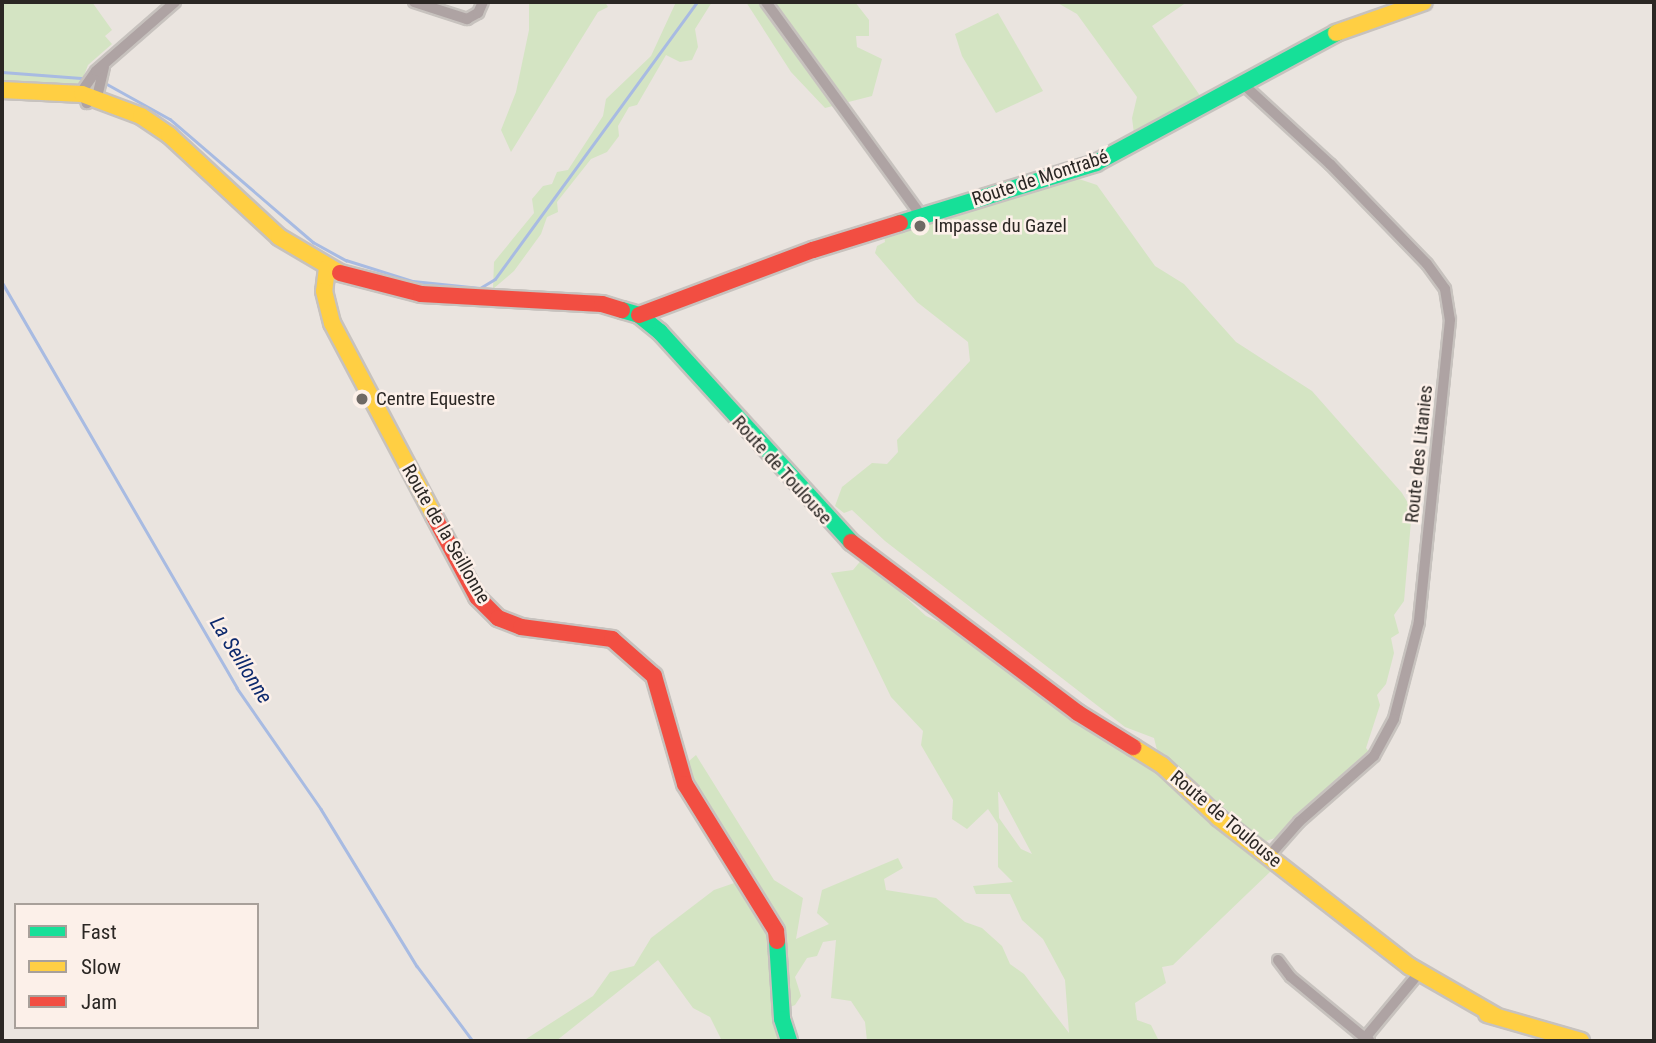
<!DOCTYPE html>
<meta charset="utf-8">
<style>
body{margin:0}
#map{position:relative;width:1656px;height:1043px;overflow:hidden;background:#eae4df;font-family:"Roboto Condensed",sans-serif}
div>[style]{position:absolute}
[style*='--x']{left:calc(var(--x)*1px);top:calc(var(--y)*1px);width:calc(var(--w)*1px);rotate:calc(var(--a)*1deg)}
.green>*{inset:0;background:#d4e4c3}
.stream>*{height:2.5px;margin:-1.25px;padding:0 1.25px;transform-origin:1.25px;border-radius:1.25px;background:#a8bbe2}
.roads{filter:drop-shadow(2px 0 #c7c2be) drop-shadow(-2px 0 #c7c2be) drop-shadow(0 2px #c7c2be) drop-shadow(0 -2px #c7c2be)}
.street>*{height:10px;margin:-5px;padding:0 5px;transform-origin:5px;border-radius:5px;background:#aea3a3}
.fast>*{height:16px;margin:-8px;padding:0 8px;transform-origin:8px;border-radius:8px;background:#16e098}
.slow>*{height:16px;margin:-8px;padding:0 8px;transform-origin:8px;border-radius:8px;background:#ffcf43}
.jam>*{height:16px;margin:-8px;padding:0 8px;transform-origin:8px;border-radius:8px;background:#f24e42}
.dots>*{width:19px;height:19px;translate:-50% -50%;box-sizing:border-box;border:4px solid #fcf0e9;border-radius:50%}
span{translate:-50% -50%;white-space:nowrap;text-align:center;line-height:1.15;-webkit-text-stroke:5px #fcf0e9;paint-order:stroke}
.street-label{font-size:19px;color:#2b2724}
.poi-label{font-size:19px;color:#2b2724}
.left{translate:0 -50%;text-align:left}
.water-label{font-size:21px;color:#0c296d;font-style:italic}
.frame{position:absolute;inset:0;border:4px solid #2b2724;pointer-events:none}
.legend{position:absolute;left:14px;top:903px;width:245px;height:126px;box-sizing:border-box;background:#fcf0e9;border:2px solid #a8a09a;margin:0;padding:9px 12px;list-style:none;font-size:21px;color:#2b2724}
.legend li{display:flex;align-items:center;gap:14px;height:35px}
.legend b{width:35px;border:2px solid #a8a09a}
</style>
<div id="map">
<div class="green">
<i style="clip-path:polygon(2px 2px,92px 2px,112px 30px,105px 36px,112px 44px,88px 65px,80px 86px,2px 81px)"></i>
<i style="clip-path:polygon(529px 2px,605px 2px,608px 7px,598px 12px,511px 152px,501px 130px,516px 92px,529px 30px)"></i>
<i style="clip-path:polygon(676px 2px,712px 2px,695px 29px,698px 47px,692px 60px,680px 62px,666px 55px,637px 105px,629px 107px,618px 126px,619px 136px,607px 152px,591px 159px,557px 202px,558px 212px,547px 217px,541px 234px,514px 271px,493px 289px,494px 262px,534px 213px,532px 199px,543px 186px,552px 184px,557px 172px,568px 170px,603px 116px,606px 99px,651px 56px)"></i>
<i style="clip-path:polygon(746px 2px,855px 2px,869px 20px,869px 36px,856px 36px,857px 47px,882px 59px,872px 96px,825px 108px,791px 72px)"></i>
<i style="clip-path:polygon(1056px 2px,1187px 2px,1152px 26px,1205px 103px,1135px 141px,1132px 118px,1137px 97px,1077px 14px)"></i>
<i style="clip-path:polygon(998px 13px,1043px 91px,996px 113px,962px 56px,955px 34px)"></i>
<i style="clip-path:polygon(1076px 178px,1097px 185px,1155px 266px,1184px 284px,1236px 342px,1312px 391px,1402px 493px,1412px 510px,1404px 601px,1394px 615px,1399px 633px,1391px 638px,1394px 653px,1386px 684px,1377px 695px,1380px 705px,1366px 748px,1370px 753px,1275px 838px,1266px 841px,1256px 835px,1157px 750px,1154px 738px,1125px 727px,885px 541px,852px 510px,844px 513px,835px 506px,842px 487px,872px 463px,887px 464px,898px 452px,897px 440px,970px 361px,968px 342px,917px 302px,875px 253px,877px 246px,885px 242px,884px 235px)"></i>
<i style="clip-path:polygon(evenodd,863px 558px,926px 616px,948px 626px,1059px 710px,1163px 778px,1207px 821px,1272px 870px,1173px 965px,1162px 967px,1166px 983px,1135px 1003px,1137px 1020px,1151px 1025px,1159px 1041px,867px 1041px,865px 1022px,851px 1001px,831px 998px,836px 940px,823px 942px,817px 956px,807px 958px,795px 977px,801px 996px,795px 1005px,776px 1013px,784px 1041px,722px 1041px,710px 1017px,693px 1008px,658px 960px,556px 1041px,523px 1041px,593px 996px,610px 972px,634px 966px,651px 938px,714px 890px,743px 880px,682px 767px,696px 755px,774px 880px,803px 898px,796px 939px,829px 924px,817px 913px,822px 890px,898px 858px,903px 868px,884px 879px,886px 890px,936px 898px,965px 922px,982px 928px,1002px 946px,1010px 964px,1024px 974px,1069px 1033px,1065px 980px,1043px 939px,1022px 920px,1010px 894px,976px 894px,973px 886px,1013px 882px,998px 867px,998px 824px,988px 809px,967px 829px,952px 819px,953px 800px,921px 745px,923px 731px,891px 697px,831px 573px,853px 570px,863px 558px,998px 792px,999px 792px,1032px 854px,1021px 849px,999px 818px,998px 792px)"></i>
</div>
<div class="stream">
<i style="--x:2;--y:72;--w:79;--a:4.3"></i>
<i style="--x:107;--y:84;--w:72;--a:29.1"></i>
<i style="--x:170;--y:119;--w:189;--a:40.7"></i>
<i style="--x:313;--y:242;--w:38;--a:29"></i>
<i style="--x:346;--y:260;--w:70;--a:17.4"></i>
<i style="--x:413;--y:281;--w:67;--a:6"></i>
<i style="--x:480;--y:288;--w:17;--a:-31"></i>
<i style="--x:495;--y:279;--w:343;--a:-53.9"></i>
<i style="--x:2;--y:282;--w:469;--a:59.9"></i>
<i style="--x:237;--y:688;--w:147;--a:55.2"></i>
<i style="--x:321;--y:809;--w:184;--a:58.6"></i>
<i style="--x:417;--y:966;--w:94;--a:53.3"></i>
</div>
<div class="roads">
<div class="street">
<i style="--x:414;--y:2;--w:56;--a:17.8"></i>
<i style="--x:467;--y:19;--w:13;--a:-29"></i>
<i style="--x:478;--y:13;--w:12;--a:-66"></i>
<i style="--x:766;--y:2;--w:262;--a:54"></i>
<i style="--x:104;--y:67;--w:31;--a:103"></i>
<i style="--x:97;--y:97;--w:12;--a:149"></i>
<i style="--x:87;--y:103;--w:13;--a:-113"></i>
<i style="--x:82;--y:91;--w:24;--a:-55"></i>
<i style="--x:96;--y:71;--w:105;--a:-41.1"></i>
<i style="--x:1244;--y:85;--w:117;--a:42.6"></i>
<i style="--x:1330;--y:164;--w:139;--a:45.9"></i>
<i style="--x:1427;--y:264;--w:31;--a:54"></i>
<i style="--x:1445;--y:289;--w:31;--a:81"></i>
<i style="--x:1450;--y:320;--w:304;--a:95.9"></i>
<i style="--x:1419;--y:622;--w:100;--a:104.5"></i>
<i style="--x:1394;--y:719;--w:42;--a:118.4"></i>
<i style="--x:1374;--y:756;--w:100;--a:138.7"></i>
<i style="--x:1299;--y:822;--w:45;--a:131.4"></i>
<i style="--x:1278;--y:960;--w:21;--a:53"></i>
<i style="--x:1291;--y:977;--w:96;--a:39.5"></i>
<i style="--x:1369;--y:1040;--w:4;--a:-153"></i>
<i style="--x:1365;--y:1038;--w:85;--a:-50.3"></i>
</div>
<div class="fast">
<i style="--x:900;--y:223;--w:205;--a:-17"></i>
<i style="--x:1096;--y:163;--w:273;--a:-28.4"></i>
<i style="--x:622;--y:310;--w:18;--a:16"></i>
<i style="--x:639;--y:315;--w:27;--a:39"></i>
<i style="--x:660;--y:332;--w:284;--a:47.7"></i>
<i style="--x:777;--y:941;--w:78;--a:86.3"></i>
<i style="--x:782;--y:1019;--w:23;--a:72"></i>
</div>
<div class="slow">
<i style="--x:1336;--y:33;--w:93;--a:-19.4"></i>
<i style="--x:2;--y:90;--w:80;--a:2.9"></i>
<i style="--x:82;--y:94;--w:63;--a:20.4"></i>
<i style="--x:141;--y:116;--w:34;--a:34"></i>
<i style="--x:169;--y:135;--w:150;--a:42.8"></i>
<i style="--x:279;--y:237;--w:71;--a:30.5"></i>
<i style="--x:327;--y:268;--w:23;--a:97"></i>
<i style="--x:324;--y:291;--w:33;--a:76"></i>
<i style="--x:332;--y:323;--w:218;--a:62.1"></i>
<i style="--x:1133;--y:747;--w:34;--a:32"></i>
<i style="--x:1162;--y:765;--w:78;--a:42.9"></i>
<i style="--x:1219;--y:818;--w:241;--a:37.9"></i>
<i style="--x:1409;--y:966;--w:100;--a:29.9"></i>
<i style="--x:1487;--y:1014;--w:98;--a:16"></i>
</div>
<div class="jam">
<i style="--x:340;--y:273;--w:84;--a:14.5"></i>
<i style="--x:421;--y:294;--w:181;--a:3.2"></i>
<i style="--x:602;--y:304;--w:21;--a:17"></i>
<i style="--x:639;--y:315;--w:186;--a:-20.5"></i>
<i style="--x:813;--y:250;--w:91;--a:-17.2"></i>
<i style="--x:434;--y:516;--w:92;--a:62"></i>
<i style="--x:477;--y:597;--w:30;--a:45"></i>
<i style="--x:498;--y:618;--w:25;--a:21"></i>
<i style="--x:521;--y:627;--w:92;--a:7.5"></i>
<i style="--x:612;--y:639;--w:56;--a:41.4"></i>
<i style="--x:654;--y:676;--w:112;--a:74"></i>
<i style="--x:685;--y:784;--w:173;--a:58.2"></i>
<i style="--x:776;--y:931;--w:10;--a:84"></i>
<i style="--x:851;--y:542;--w:284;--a:37"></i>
<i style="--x:1078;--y:713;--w:65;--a:31.7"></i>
</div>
</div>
<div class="dots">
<i style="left:920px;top:226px;background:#6e6965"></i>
<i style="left:362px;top:399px;background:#6e6965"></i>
</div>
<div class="street-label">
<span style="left:1040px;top:178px;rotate:-18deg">Route de Montrabé</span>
<span style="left:1419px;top:454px;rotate:-84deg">Route des Litanies</span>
<span style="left:782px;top:470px;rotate:48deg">Route de Toulouse</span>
<span style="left:446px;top:534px;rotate:60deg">Route de la Seillonne</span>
<span style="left:1226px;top:819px;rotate:40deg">Route de Toulouse</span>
</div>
<div class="poi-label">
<span class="left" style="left:934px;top:226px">Impasse du Gazel</span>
<span class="left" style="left:376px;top:399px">Centre Equestre</span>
</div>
<div class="water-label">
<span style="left:241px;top:660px;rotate:58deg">La Seillonne</span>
</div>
<div class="frame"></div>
<ul class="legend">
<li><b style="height:9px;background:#16e098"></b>Fast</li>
<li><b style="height:9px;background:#ffcf43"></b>Slow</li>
<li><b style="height:9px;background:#f24e42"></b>Jam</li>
</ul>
</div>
